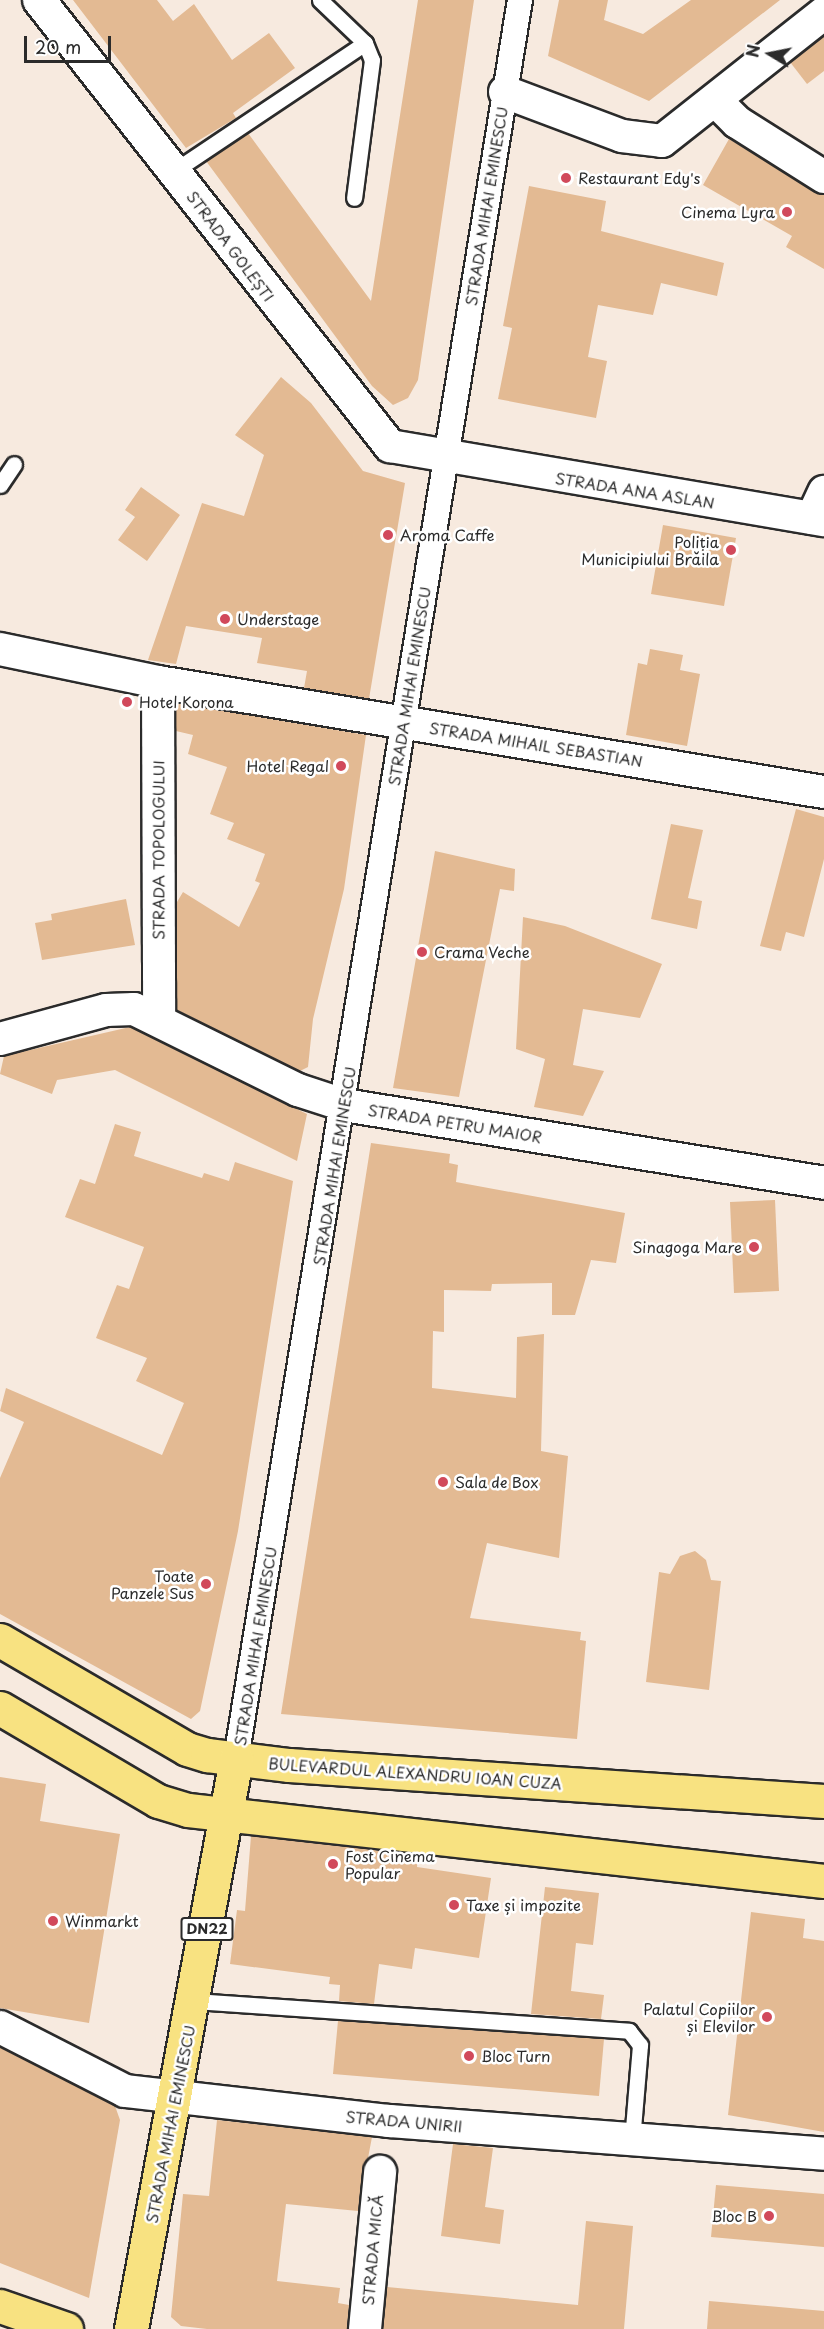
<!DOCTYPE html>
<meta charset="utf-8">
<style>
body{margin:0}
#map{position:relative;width:824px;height:2329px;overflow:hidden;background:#f7eadf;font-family:"Playpen Sans",sans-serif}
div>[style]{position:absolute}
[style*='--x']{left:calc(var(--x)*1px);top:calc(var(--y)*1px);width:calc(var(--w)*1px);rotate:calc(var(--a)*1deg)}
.building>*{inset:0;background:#e3ba93}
.roads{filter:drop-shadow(2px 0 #2b2b2b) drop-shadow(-2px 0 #2b2b2b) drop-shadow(0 2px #2b2b2b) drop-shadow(0 -2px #2b2b2b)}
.service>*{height:15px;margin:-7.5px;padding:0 7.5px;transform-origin:7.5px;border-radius:7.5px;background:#fff}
.pedestrian>*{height:24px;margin:-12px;padding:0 12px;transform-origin:12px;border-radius:12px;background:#fff}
.minor>*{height:32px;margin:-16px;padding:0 16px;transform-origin:16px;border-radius:16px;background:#fff}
.primary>*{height:33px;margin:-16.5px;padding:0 16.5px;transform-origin:16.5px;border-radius:16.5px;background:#f8e281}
.dots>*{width:16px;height:16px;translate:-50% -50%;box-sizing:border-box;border:3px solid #fff;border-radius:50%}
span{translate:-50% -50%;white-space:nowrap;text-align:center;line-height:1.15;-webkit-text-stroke:5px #fff;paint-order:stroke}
.shield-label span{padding:2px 4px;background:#fff;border:2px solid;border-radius:4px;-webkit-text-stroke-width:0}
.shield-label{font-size:14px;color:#2b2b2b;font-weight:700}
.poi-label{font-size:15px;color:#2b2b2b}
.left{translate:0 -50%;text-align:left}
.right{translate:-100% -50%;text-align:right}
.street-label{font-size:15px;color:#2b2b2b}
.north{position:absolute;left:740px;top:24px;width:60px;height:60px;-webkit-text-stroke:4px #fff;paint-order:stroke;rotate:280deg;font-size:16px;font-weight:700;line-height:24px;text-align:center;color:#2b2b2b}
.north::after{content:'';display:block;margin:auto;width:21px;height:27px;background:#2b2b2b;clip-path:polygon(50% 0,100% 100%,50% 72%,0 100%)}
.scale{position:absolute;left:24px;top:36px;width:87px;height:27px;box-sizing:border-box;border:3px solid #2b2b2b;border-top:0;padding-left:8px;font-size:18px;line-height:21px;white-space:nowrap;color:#2b2b2b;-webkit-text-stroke:4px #fff;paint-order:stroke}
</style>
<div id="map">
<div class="building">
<i style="clip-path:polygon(73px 0,157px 0,173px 21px,194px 4px,232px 60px,269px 33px,295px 68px,233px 113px,236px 118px,186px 148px)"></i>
<i style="clip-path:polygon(418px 0,474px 0,418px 380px,408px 398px,393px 405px,372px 386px,206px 161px,248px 133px,371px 301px)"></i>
<i style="clip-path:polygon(559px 0,608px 0,604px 20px,643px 34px,691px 0,780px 0,649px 101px,548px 56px)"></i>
<i style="clip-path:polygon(824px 36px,824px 71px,807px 84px,790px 62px)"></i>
<i style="clip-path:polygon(729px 139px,824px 195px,824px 269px,786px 247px,792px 236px,703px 185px)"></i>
<i style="clip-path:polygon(529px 186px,606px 201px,601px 231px,724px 263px,717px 296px,661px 283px,653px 315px,598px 305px,588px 357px,607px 361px,596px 418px,498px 399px,512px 328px,503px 326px)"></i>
<i style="clip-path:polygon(281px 377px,311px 403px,363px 471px,405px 483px,369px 699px,304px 688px,307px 671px,257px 663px,262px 638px,186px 626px,176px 664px,148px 660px,202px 503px,244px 516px,264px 455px,235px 435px)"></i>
<i style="clip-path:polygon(141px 487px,180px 515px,147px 561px,118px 540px,135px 517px,125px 510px)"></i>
<i style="clip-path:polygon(663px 525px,736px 538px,724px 606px,651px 594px)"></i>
<i style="clip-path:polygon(650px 649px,683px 655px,680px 670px,700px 674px,687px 746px,626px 735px,638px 663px,647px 665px)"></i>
<i style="clip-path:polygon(176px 703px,366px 735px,344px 889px,313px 1019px,308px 1067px,300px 1071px,177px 1010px,177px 902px,183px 892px,239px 927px,260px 883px,255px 881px,265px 854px,227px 839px,234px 823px,210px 814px,227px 767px,188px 754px,193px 735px,176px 731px)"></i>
<i style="clip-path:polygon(796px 809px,824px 817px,824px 859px,804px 937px,786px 932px,781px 951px,760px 946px)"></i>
<i style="clip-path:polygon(671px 824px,703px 830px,688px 898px,702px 901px,697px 929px,651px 919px)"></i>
<i style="clip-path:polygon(435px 851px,515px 869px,514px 891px,500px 889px,459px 1097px,393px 1088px)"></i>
<i style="clip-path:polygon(126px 899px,135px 945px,42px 960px,35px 923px,52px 920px,51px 914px)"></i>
<i style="clip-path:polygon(523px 917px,565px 926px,662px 964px,640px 1018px,583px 1009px,573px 1065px,604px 1071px,583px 1116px,534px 1107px,545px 1059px,516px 1049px)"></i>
<i style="clip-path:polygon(130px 1027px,307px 1114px,297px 1161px,115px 1070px,57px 1080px,52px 1094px,0 1074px,4px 1056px)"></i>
<i style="clip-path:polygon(115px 1124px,141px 1132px,134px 1156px,202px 1178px,204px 1173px,229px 1181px,235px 1162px,293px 1181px,238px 1531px,200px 1711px,191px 1719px,0 1614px,0 1478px,24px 1422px,0 1411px,6px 1388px,162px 1455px,184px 1403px,136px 1381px,147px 1358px,96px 1338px,117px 1285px,129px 1289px,144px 1247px,65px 1217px,80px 1179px,95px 1184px)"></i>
<i style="clip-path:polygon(371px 1143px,450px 1154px,449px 1163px,458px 1165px,456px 1182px,625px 1213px,616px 1263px,591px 1260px,575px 1315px,552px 1315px,552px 1283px,492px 1284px,491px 1291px,444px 1290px,444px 1332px,433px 1331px,432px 1388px,516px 1398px,517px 1337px,544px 1334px,541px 1451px,568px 1456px,559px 1558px,487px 1543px,470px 1618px,581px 1632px,580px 1640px,586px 1641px,577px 1739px,281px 1714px)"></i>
<i style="clip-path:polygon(775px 1200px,779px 1291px,734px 1293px,730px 1202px)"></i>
<i style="clip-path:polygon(695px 1551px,706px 1560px,711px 1580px,721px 1581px,709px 1690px,646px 1682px,659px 1572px,670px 1574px,680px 1556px)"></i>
<i style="clip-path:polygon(0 1777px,46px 1784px,40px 1821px,120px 1834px,89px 2023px,0 2008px)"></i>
<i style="clip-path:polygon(251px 1836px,418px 1855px,417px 1867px,491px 1878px,479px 1958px,415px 1948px,412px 1969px,379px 1964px,374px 2004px,339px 2001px,340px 1985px,329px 1984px,330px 1977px,230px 1964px,237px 1910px,245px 1911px)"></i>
<i style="clip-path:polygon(545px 1887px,599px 1893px,593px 1945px,576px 1943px,571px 1991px,604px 1995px,601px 2019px,531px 2014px)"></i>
<i style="clip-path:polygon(751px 1912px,805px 1919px,803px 1938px,824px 1941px,824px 2132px,728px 2115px)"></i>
<i style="clip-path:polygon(338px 2021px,604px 2039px,599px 2096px,333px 2074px)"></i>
<i style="clip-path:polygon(0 2047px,115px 2106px,120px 2120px,89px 2298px,0 2263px)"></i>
<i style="clip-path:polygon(217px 2120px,372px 2137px,358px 2211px,286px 2204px,277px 2281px,340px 2288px,338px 2303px,349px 2305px,347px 2329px,207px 2329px,181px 2326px,171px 2317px,183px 2194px,209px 2196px)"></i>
<i style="clip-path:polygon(453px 2144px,493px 2148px,485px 2207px,504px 2210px,500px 2244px,441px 2236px)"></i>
<i style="clip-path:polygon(716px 2185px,824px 2194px,824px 2247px,711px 2237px)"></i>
<i style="clip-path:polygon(586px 2221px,633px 2226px,624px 2329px,383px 2329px,387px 2287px,578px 2305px)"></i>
<i style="clip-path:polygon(709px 2301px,824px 2311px,824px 2329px,707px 2329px)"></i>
</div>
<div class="roads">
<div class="service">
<i style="--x:320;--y:0;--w:62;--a:43.7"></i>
<i style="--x:365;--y:43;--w:18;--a:68"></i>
<i style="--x:372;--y:60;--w:139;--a:97.4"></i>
<i style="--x:174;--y:171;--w:230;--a:-33.8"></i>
<i style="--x:0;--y:485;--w:25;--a:-56"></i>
<i style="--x:194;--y:2001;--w:436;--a:3.9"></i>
<i style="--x:629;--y:2031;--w:18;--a:52"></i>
<i style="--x:640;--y:2045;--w:95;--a:94.8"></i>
</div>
<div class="pedestrian">
<i style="--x:236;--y:1759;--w:1782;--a:-80.83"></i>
</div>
<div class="minor">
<i style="--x:39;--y:0;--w:568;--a:51.8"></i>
<i style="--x:390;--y:446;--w:440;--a:9.7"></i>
<i style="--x:505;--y:92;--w:125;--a:20.6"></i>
<i style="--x:622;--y:136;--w:40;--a:7.1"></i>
<i style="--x:662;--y:141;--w:206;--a:-38.3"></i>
<i style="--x:715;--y:100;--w:31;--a:45"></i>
<i style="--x:737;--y:122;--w:103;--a:32.3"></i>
<i style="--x:812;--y:518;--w:29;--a:-65"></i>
<i style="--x:0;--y:649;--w:161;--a:11.8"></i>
<i style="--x:158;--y:682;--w:675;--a:9.38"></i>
<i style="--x:158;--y:682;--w:337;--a:89.8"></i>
<i style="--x:0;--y:1039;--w:110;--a:-15.3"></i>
<i style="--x:106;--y:1010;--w:28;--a:-2"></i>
<i style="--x:134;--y:1009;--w:183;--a:26.3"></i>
<i style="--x:298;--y:1090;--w:48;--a:18.1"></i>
<i style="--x:344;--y:1105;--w:486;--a:9.2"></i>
<i style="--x:0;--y:2027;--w:140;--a:27.1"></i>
<i style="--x:125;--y:2091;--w:266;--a:6.5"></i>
<i style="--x:389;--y:2121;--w:436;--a:4.3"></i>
<i style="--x:365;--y:2329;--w:158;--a:-84.5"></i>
</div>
<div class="primary">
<i style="--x:0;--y:1640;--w:216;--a:30.2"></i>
<i style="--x:187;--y:1749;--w:21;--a:17"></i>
<i style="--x:207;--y:1755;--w:83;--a:7"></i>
<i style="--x:289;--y:1765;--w:536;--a:3.85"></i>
<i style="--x:0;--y:1708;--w:183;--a:30.5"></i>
<i style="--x:158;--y:1801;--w:31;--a:17"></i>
<i style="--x:188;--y:1810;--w:640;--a:6.37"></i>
<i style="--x:0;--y:2306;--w:70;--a:19.2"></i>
<i style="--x:131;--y:2329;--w:580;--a:-79.56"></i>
</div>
</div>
<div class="dots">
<i style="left:566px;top:178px;background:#d1495b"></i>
<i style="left:787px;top:212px;background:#d1495b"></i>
<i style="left:388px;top:535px;background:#d1495b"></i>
<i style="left:731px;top:550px;background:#d1495b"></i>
<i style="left:225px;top:619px;background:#d1495b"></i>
<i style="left:127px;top:702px;background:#d1495b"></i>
<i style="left:341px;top:766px;background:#d1495b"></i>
<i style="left:422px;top:952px;background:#d1495b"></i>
<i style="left:754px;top:1247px;background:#d1495b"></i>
<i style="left:443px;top:1482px;background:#d1495b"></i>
<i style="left:206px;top:1584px;background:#d1495b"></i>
<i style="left:333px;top:1864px;background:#d1495b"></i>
<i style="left:454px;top:1905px;background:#d1495b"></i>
<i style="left:53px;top:1921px;background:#d1495b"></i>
<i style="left:767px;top:2017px;background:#d1495b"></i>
<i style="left:469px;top:2056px;background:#d1495b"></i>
<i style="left:769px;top:2216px;background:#d1495b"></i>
</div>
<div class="shield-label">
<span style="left:207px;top:1929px">DN22</span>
</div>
<div class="poi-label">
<span class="left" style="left:578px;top:178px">Restaurant Edy's</span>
<span class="right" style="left:775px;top:212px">Cinema Lyra</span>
<span class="left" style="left:400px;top:535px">Aroma Caffe</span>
<span class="right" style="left:719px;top:550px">Poliția<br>Municipiului Brăila</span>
<span class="left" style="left:237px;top:619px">Understage</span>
<span class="left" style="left:139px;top:702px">Hotel Korona</span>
<span class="right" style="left:329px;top:766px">Hotel Regal</span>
<span class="left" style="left:434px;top:952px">Crama Veche</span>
<span class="right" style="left:742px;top:1247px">Sinagoga Mare</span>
<span class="left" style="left:455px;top:1482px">Sala de Box</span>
<span class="right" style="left:194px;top:1584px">Toate<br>Panzele Sus</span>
<span class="left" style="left:345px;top:1864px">Fost Cinema<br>Popular</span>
<span class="left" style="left:466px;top:1905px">Taxe și impozite</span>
<span class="left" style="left:65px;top:1921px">Winmarkt</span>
<span class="right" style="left:755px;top:2017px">Palatul Copiilor<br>și Elevilor</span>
<span class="left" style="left:481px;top:2056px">Bloc Turn</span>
<span class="right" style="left:757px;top:2216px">Bloc B</span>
</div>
<div class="street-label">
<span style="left:486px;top:206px;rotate:-81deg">STRADA MIHAI EMINESCU</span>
<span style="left:231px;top:246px;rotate:53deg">STRADA GOLEȘTI</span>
<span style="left:635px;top:490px;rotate:9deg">STRADA ANA ASLAN</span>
<span style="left:409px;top:686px;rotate:-81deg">STRADA MIHAI EMINESCU</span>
<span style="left:536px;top:744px;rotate:9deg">STRADA MIHAIL SEBASTIAN</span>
<span style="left:158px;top:850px;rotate:-90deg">STRADA TOPOLOGULUI</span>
<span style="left:455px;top:1123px;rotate:9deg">STRADA PETRU MAIOR</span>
<span style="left:334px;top:1166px;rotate:-81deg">STRADA MIHAI EMINESCU</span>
<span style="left:255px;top:1646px;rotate:-81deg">STRADA MIHAI EMINESCU</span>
<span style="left:415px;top:1773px;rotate:4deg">BULEVARDUL ALEXANDRU IOAN CUZA</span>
<span style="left:404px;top:2121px;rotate:5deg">STRADA UNIRII</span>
<span style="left:170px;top:2124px;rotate:-79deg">STRADA MIHAI EMINESCU</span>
<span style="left:372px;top:2250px;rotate:-85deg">STRADA MICĂ</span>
</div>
<div class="north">N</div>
<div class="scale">20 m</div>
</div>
